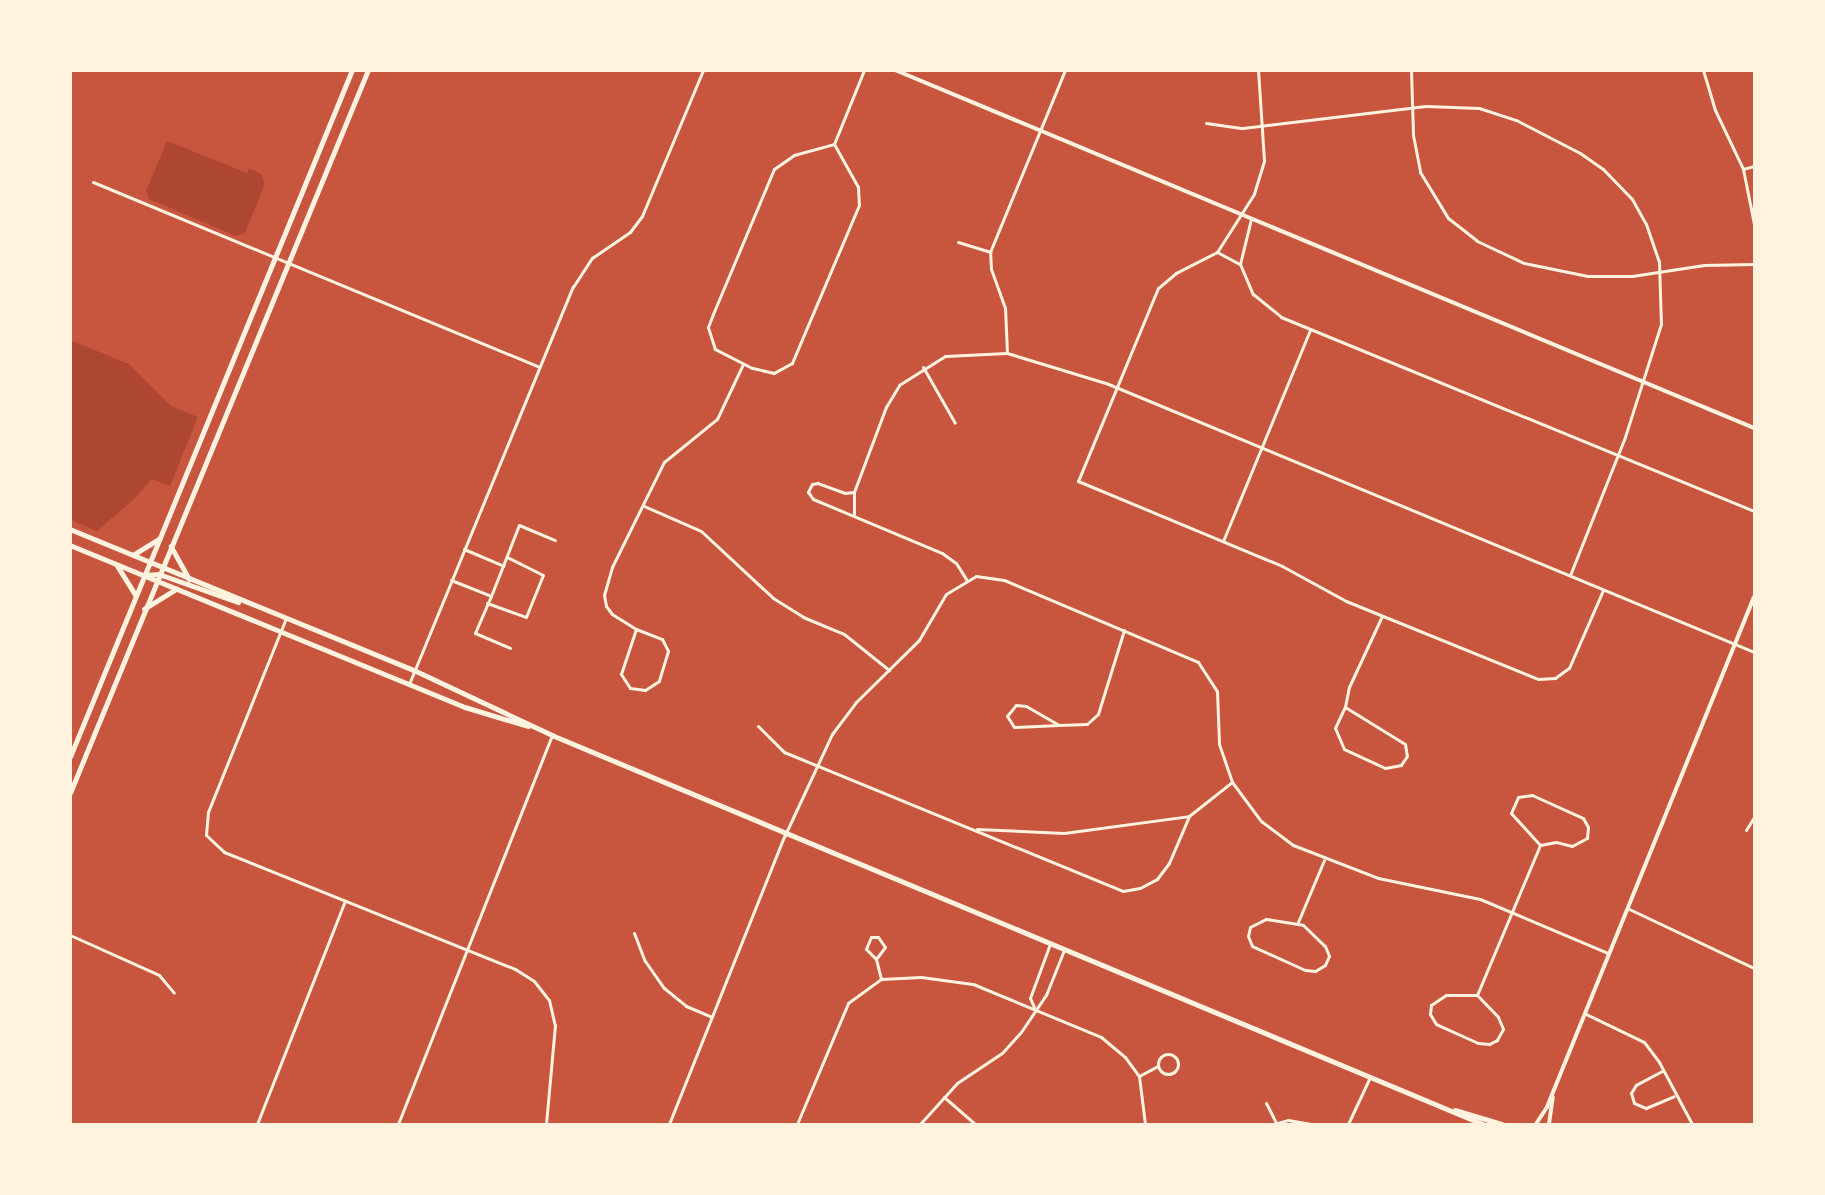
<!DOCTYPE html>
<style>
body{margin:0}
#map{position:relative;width:1825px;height:1195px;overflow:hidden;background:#c8553d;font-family:Commissioner,sans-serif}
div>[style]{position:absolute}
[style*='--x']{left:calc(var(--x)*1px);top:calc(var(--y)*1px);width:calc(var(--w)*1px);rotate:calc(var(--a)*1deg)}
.green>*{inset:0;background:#ae4732}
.minor>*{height:3px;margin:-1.5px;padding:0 1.5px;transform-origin:1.5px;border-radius:1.5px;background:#fff3e0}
.minor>.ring{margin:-1.5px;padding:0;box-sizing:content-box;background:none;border:3px solid #fff3e0;border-radius:50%}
.tertiary>*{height:4px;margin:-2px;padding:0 2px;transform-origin:2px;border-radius:2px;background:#fff3e0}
.secondary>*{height:4.5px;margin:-2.25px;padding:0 2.25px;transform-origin:2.25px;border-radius:2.25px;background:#fff3e0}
span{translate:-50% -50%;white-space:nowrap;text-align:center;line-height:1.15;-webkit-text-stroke:5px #fff3e0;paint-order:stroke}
.frame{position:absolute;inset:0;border:72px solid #fff3e0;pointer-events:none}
</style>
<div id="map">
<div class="green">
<i style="clip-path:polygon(167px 141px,247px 173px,249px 168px,261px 174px,265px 184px,245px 233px,236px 236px,149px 199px,146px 191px)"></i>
<i style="clip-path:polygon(70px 340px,129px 364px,171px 406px,198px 417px,170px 486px,152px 479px,135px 498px,97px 531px,71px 520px)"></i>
</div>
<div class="minor">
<i style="--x:1258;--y:70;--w:91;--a:86.2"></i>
<i style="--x:1264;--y:161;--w:34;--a:107"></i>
<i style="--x:1254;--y:194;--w:69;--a:122.5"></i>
<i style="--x:1217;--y:252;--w:46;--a:152.9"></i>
<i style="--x:1176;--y:273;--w:23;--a:140"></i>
<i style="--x:1158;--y:288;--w:209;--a:112.5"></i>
<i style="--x:1078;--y:481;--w:221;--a:22.6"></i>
<i style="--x:1282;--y:566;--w:73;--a:28.7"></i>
<i style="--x:1346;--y:601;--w:207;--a:22.1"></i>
<i style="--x:1538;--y:679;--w:17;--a:-3"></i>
<i style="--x:1555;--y:678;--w:17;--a:-36"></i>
<i style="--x:1569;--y:668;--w:85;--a:-66.4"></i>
<i style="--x:1411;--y:70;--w:65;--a:88.2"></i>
<i style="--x:1413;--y:135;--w:38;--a:79"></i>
<i style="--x:1420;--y:172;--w:54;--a:58.7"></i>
<i style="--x:1448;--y:218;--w:37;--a:38"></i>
<i style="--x:1477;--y:241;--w:52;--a:25.1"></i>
<i style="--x:1524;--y:263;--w:65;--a:11.5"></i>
<i style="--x:1588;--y:276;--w:44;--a:0"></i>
<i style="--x:1632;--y:276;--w:73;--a:-8.7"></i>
<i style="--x:1704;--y:265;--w:50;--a:-1.1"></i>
<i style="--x:1703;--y:70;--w:42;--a:73.3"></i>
<i style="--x:1715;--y:110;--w:65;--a:64.6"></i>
<i style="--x:1743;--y:169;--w:56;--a:78.7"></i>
<i style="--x:1206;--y:123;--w:37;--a:8"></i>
<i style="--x:1243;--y:128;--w:184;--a:-6.9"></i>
<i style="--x:1426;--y:106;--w:53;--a:2.2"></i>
<i style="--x:1479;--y:108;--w:39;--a:18"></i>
<i style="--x:1516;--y:120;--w:72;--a:27.3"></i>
<i style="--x:1580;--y:153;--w:28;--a:35"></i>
<i style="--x:1603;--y:169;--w:42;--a:46"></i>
<i style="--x:1632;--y:199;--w:29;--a:61"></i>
<i style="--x:1646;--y:224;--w:40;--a:71.1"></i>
<i style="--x:1659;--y:262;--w:62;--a:88.2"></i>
<i style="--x:1661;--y:324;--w:119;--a:107.7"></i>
<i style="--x:1625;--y:437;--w:149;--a:111.7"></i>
<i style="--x:834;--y:144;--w:49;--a:60.8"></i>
<i style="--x:858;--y:187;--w:18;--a:87"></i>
<i style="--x:859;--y:205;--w:172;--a:113"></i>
<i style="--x:792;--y:363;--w:21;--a:151"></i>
<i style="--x:774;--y:373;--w:23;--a:-167"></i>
<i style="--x:752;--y:368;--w:42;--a:-152.8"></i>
<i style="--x:715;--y:349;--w:23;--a:-108"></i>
<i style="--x:708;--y:327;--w:14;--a:-69"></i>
<i style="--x:713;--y:314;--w:157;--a:-67.2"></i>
<i style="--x:774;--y:169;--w:24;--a:-35"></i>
<i style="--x:794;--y:155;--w:41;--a:-15.4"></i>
<i style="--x:834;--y:144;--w:80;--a:-67.9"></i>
<i style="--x:1743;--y:169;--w:11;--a:-15"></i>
<i style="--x:93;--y:182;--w:483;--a:22.5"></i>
<i style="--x:958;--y:242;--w:34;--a:17"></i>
<i style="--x:1217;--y:252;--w:26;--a:28"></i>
<i style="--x:1240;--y:264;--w:33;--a:67"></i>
<i style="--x:1253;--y:294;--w:36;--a:39"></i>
<i style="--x:1281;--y:317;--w:511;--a:22.3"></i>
<i style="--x:1240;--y:264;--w:46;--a:-76.3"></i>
<i style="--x:1007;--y:353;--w:45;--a:-92.5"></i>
<i style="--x:1005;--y:308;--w:41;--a:-109.7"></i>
<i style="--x:991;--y:269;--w:17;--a:-93"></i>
<i style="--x:990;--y:252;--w:197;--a:-67.6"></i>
<i style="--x:923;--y:367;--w:64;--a:60.3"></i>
<i style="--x:854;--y:492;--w:9;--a:174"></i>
<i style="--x:845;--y:493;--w:29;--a:-160"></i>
<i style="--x:818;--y:483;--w:6;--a:171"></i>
<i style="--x:812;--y:484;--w:9;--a:117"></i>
<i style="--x:808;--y:492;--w:9;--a:54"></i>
<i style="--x:813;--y:499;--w:140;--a:22.7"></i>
<i style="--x:942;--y:553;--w:17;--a:36"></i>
<i style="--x:956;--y:563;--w:19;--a:58"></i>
<i style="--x:644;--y:506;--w:62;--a:23.7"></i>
<i style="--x:701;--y:531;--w:98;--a:42.9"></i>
<i style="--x:773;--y:598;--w:36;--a:32"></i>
<i style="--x:803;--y:617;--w:44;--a:22.5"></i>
<i style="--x:844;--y:634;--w:58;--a:38.7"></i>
<i style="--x:854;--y:515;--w:23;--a:-90"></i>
<i style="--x:854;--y:492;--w:91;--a:-69.4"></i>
<i style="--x:886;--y:407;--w:26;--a:-59"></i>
<i style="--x:899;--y:385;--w:54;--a:-32.2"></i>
<i style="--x:945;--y:356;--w:62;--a:-2.8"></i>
<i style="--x:1007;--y:353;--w:103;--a:16.9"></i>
<i style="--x:1106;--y:383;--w:702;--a:22.54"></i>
<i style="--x:1223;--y:541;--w:228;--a:-67.6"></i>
<i style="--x:464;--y:549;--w:43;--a:23"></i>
<i style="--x:451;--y:580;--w:43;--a:21.8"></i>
<i style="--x:491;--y:596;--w:76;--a:-68.5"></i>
<i style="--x:519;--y:525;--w:39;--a:23"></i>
<i style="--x:491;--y:596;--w:40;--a:113.4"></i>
<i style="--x:475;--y:633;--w:38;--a:23"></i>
<i style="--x:487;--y:603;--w:41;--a:19.7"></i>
<i style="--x:526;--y:617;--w:45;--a:-68"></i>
<i style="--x:543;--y:575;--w:40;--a:-153.4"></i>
<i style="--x:286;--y:618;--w:209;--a:111.9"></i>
<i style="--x:208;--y:812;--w:23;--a:95"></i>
<i style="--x:206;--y:835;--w:25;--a:43"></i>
<i style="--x:224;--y:852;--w:314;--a:21.9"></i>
<i style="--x:515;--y:969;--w:22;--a:32"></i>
<i style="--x:534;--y:981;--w:24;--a:52"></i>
<i style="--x:549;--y:1000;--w:26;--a:77"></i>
<i style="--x:555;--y:1025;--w:99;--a:95.2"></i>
<i style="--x:636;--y:629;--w:28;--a:-148"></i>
<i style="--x:612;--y:614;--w:10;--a:-127"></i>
<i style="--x:606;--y:606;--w:11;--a:-100"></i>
<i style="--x:604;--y:595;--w:29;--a:-74"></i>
<i style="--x:612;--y:567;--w:117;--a:-63.7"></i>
<i style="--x:664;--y:462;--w:68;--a:-39.1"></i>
<i style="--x:717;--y:419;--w:61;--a:-64.7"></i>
<i style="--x:636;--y:629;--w:28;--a:21"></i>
<i style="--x:662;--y:639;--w:13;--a:63"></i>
<i style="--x:668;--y:651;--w:31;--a:107"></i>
<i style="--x:659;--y:681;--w:17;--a:147"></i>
<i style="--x:645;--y:690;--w:15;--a:-172"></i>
<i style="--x:630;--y:688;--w:17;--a:-123"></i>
<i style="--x:621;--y:674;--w:47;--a:-71.6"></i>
<i style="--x:409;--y:684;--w:430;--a:-67.6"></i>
<i style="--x:573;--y:287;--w:35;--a:-57"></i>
<i style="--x:592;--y:258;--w:46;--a:-34.4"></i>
<i style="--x:630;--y:232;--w:20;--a:-53"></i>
<i style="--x:642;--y:216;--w:158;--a:-67.3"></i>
<i style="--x:1016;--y:705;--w:10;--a:6"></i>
<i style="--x:1026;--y:706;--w:38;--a:30"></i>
<i style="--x:1059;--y:725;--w:45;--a:177.5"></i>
<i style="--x:1014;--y:727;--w:13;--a:-122"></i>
<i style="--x:1007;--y:716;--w:14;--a:-51"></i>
<i style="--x:1345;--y:707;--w:70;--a:31.7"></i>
<i style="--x:1405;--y:744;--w:12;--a:81"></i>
<i style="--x:1407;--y:756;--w:11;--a:124"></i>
<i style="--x:1401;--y:765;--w:16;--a:169"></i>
<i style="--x:1385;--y:768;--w:45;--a:-155.1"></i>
<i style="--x:1344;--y:749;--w:23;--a:-113"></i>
<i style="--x:1335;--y:728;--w:23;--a:-65"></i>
<i style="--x:1345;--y:707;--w:20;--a:-79"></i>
<i style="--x:1349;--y:687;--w:78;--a:-65.1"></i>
<i style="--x:1059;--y:725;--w:28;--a:-2"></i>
<i style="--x:1087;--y:724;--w:15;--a:-42"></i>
<i style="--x:1098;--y:714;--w:88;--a:-72.8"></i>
<i style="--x:758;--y:726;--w:37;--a:45"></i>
<i style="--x:784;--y:752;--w:366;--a:22.3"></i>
<i style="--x:1123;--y:891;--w:17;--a:-10"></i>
<i style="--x:1140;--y:888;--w:19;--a:-28"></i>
<i style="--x:1157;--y:879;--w:20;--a:-53"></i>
<i style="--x:1169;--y:863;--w:51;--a:-66.9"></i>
<i style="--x:1189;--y:816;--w:55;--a:-38.3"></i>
<i style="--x:1532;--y:795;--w:56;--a:24.3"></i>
<i style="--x:1583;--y:818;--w:10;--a:61"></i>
<i style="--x:1588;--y:827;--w:11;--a:95"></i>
<i style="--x:1587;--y:838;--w:17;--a:152"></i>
<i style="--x:1572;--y:846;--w:16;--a:-166"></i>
<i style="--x:1556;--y:842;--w:16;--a:169"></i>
<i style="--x:1540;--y:845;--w:43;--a:-132.2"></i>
<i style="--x:1511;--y:813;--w:17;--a:-66"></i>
<i style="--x:1518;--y:797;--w:14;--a:-8"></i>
<i style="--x:977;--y:829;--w:87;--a:2.6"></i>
<i style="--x:1064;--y:833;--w:126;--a:-7.7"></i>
<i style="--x:1746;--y:830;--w:15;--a:-58"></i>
<i style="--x:1627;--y:908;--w:140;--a:25.3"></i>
<i style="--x:1266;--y:919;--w:37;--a:9"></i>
<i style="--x:1303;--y:925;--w:30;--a:44"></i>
<i style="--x:1325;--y:946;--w:11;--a:68"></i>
<i style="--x:1329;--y:956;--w:10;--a:114"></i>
<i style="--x:1325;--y:965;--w:12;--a:149"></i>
<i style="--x:1315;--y:971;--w:10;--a:-174"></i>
<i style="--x:1305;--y:970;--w:58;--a:-155.6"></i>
<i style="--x:1252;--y:946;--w:11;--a:-112"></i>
<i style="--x:1248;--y:936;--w:9;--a:-77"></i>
<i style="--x:1250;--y:927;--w:18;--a:-27"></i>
<i style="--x:1298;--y:922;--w:67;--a:-67.2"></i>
<i style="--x:634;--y:933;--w:30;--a:69"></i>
<i style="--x:645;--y:961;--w:33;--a:55"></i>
<i style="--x:664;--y:988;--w:28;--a:39"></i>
<i style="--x:686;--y:1006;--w:28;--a:23"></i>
<i style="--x:70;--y:935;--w:98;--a:24.2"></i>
<i style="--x:159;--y:975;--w:23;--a:50"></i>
<i style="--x:876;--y:959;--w:15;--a:-53"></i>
<i style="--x:885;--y:947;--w:12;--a:-125"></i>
<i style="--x:878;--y:937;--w:7;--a:180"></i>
<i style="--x:871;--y:937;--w:13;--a:113"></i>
<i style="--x:866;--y:949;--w:14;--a:45"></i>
<i style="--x:876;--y:959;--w:21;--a:76"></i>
<i style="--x:1446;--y:995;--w:31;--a:0"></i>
<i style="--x:1477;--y:995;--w:30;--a:46"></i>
<i style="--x:1498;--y:1017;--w:13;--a:67"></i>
<i style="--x:1503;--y:1029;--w:13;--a:119"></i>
<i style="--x:1497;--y:1040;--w:9;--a:153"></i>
<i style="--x:1489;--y:1044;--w:11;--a:-175"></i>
<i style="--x:1478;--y:1043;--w:46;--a:-155.7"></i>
<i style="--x:1436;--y:1024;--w:12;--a:-121"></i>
<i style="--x:1430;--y:1014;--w:9;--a:-84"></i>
<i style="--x:1431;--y:1005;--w:18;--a:-34"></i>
<i style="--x:1477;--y:995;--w:163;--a:-67.2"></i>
<i style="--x:1034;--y:1007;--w:10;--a:-114"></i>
<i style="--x:1030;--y:998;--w:58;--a:-69.7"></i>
<i style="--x:1586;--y:1014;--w:64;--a:25.8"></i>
<i style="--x:1644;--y:1042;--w:25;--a:53"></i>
<i style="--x:1659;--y:1062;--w:70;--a:62"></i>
<i class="ring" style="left:1158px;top:1054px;width:17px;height:17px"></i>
<i style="--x:1662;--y:1071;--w:30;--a:152"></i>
<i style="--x:1636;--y:1085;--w:9;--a:122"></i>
<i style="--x:1631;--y:1093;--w:10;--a:73"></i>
<i style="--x:1634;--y:1103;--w:13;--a:23"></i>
<i style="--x:1646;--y:1108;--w:30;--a:-23"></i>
<i style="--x:1139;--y:1076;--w:21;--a:-28"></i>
<i style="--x:944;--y:1097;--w:41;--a:41.1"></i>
<i style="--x:1266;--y:1103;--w:22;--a:63"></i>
<i style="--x:257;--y:1124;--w:240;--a:-68.5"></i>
<i style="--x:398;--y:1124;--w:418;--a:-68.4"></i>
<i style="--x:669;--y:1124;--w:309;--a:-68.2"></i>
<i style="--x:784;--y:837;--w:114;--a:-65"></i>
<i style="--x:832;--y:734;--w:39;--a:-53"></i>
<i style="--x:855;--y:703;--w:90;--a:-44.5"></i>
<i style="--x:919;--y:640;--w:53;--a:-59.6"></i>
<i style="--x:946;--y:594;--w:35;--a:-31"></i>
<i style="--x:976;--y:576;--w:28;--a:8"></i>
<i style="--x:1004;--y:580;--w:211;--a:22.9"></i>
<i style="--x:1198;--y:662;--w:35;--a:57"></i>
<i style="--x:1217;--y:691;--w:53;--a:87.8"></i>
<i style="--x:1219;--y:744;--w:40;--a:71.1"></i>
<i style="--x:1232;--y:782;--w:49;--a:53.4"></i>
<i style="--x:1261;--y:821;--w:40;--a:37"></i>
<i style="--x:1293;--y:845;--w:91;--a:21.2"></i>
<i style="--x:1378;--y:878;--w:104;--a:11.6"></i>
<i style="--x:1480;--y:899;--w:139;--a:22.9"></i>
<i style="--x:797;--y:1124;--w:131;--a:-67.1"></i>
<i style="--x:848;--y:1003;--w:41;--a:-36"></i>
<i style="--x:881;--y:979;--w:40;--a:-2.9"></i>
<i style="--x:921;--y:977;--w:52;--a:7.7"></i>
<i style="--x:973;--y:984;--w:139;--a:22.5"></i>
<i style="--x:1101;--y:1037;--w:31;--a:40"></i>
<i style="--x:1125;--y:1057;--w:24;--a:54"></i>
<i style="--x:1139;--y:1076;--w:48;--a:82.9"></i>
<i style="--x:920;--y:1124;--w:55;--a:-47.9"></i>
<i style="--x:957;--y:1083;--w:54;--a:-33.7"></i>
<i style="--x:1002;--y:1053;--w:28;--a:-48"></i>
<i style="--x:1021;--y:1032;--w:45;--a:-56"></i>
<i style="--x:1046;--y:995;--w:48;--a:-68.2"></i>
<i style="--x:1274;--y:1124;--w:15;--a:-16"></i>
<i style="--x:1288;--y:1120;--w:23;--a:10"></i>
<i style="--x:1348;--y:1124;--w:52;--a:-64.9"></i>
</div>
<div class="tertiary">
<i style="--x:895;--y:70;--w:931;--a:22.62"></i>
<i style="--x:1536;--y:1124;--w:20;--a:-57"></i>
<i style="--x:1547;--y:1107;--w:550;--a:-67.91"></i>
<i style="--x:1549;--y:1124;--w:27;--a:-82"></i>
</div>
<div class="secondary">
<i style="--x:70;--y:529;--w:372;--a:22.3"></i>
<i style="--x:414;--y:670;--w:153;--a:25.2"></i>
<i style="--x:552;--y:735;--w:1009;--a:22.68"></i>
<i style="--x:70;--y:545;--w:427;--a:22.3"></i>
<i style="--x:465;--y:707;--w:66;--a:16.8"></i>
<i style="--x:171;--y:546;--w:38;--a:61"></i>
<i style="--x:133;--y:555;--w:31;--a:-32"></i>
<i style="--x:117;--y:565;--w:36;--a:58"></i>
<i style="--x:145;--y:575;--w:14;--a:-4"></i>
<i style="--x:159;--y:574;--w:84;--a:19.5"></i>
<i style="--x:144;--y:609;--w:38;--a:-32"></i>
<i style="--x:70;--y:757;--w:743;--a:-67.68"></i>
<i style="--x:70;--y:793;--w:782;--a:-67.6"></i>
<i style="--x:1455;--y:1110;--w:49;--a:16.6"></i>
</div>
<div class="frame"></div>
</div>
